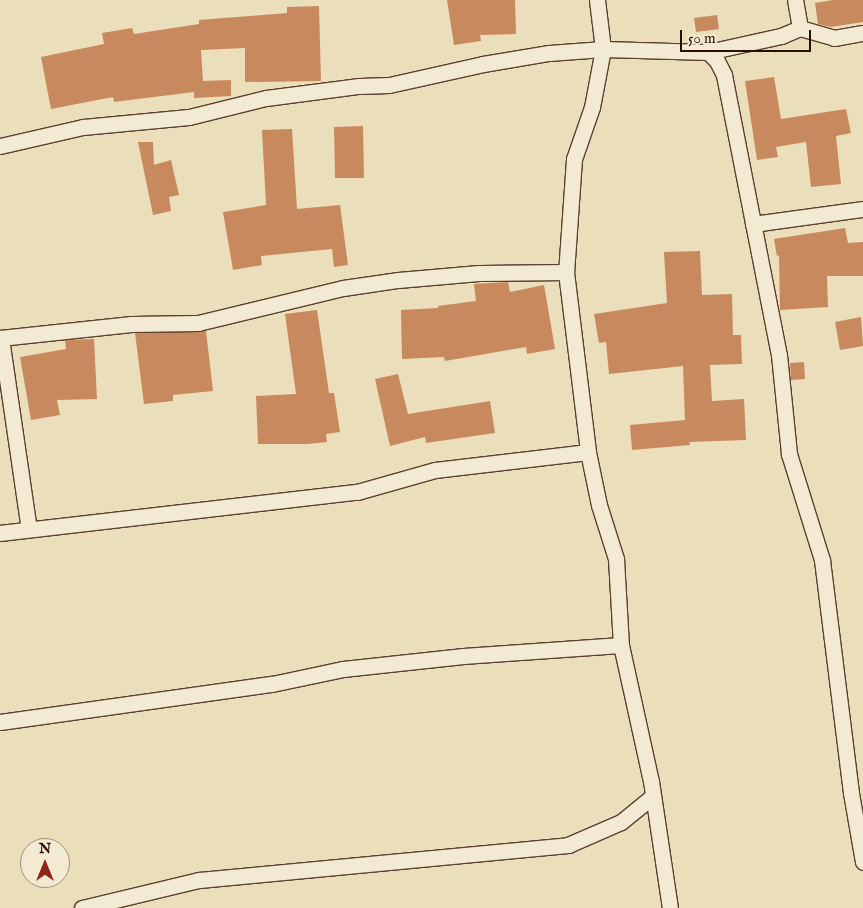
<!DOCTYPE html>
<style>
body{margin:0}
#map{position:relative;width:863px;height:908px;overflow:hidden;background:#ebdeba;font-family:"IM FELL English",serif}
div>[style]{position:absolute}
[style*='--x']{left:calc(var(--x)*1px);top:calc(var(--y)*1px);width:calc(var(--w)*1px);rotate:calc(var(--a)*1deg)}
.building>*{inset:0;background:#c9895f}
.roads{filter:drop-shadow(1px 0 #5a402e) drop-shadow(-1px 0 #5a402e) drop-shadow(0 1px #5a402e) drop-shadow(0 -1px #5a402e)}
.street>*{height:15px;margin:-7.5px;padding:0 7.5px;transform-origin:7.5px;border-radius:7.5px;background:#f2ead2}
span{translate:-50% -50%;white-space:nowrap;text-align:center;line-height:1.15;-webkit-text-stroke:4px #f2ead2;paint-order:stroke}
.north{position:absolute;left:20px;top:838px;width:50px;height:50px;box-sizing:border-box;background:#f2ead2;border:1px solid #a2917e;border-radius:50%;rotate:0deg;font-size:14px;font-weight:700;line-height:20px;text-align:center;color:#2a0c00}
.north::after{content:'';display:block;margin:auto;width:18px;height:22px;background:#8f2418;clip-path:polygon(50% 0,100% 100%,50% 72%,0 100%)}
.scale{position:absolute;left:680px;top:30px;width:131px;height:22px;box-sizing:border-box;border:2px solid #2a0c00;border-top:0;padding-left:6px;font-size:15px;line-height:18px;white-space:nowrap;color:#2a0c00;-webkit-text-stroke:4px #f2ead2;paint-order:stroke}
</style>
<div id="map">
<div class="building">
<i style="clip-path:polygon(447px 0,515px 0,516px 34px,480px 35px,481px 41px,454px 45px)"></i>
<i style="clip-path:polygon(833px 0,863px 0,863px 22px,831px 27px,818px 24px,815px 3px)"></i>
<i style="clip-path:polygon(319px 6px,321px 81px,245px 82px,245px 48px,201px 50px,203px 81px,231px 80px,231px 96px,194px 98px,194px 92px,114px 102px,113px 97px,51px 109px,41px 57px,104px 44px,102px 33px,132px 28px,134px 34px,199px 24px,199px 20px,287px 13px,287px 7px)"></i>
<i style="clip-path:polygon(717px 15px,719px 29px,696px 32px,694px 18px)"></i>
<i style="clip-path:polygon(774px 77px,781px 119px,846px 109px,851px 133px,836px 136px,841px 184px,811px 187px,806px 142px,776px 147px,778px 157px,757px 160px,745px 81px)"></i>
<i style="clip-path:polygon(363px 126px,364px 178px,335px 178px,334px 127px)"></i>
<i style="clip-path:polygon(292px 129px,297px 209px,340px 205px,348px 265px,334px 267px,332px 249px,261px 256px,262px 265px,233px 270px,223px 212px,266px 205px,262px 130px)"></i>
<i style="clip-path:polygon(138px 142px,153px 142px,154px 165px,171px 160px,179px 195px,169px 197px,171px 211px,153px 215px)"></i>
<i style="clip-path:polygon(845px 228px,848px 243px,863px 242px,863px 276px,827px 276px,828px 307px,780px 310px,779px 255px,777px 256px,774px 239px)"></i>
<i style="clip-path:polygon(700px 251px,702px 295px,732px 294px,733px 335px,741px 335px,742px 364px,710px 365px,712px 401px,744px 399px,746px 440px,689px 442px,690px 445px,632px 450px,630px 425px,685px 420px,683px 366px,609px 374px,606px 342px,599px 343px,594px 314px,667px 303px,664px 252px)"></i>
<i style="clip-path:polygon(508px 282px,510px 292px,544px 285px,555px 349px,527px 354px,526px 347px,445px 361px,444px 357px,402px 359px,401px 310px,438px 308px,438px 306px,476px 301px,474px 284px)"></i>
<i style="clip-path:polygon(317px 310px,329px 393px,334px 393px,340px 432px,326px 434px,327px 442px,308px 444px,258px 444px,256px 396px,296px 394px,285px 314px)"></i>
<i style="clip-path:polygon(861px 317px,863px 346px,840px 350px,835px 322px)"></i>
<i style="clip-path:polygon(206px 331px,213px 391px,173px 395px,173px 401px,144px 404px,135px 333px)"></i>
<i style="clip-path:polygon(94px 339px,97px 399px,57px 400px,60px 415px,31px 420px,20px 357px,66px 349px,65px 340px)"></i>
<i style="clip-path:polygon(804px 362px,805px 379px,791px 380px,790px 363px)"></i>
<i style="clip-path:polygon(398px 374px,408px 414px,490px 401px,495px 433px,426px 443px,425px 437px,390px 446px,375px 379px)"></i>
</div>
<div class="roads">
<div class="street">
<i style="--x:597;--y:0;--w:49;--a:83"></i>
<i style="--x:603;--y:49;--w:59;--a:100.7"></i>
<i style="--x:592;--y:107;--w:55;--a:109.1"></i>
<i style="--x:574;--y:159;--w:113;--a:94"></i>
<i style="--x:566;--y:272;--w:181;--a:83"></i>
<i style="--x:588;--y:452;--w:54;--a:78.3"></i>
<i style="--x:599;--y:505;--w:57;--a:72.5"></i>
<i style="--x:616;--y:559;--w:86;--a:86.7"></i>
<i style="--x:621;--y:645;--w:139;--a:77.6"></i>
<i style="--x:651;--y:781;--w:128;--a:81.5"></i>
<i style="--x:800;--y:28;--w:35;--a:16"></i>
<i style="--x:834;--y:38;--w:29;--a:-10"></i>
<i style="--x:708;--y:52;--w:75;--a:-12.4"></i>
<i style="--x:781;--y:36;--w:21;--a:-23"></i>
<i style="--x:800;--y:28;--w:28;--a:-100"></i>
<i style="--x:0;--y:146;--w:85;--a:-12.9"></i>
<i style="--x:83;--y:127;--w:106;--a:-5.4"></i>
<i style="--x:189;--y:117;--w:79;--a:-13.9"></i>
<i style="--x:266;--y:98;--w:94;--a:-7.4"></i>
<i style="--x:359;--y:86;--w:30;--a:-2"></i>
<i style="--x:389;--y:85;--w:96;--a:-12.6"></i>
<i style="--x:483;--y:64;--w:67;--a:-9.5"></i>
<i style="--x:549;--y:53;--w:54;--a:-4.2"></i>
<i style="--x:603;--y:49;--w:105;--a:1.6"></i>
<i style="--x:708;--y:52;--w:13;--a:45"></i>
<i style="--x:717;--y:61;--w:16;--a:63"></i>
<i style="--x:724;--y:75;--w:285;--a:78.9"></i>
<i style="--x:779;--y:355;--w:100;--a:84.2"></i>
<i style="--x:789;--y:454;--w:111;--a:72.7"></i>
<i style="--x:822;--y:560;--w:235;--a:82.9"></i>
<i style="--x:851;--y:793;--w:70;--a:80.1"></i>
<i style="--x:753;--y:224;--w:111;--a:-7.8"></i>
<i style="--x:0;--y:338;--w:132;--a:-6.1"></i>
<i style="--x:131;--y:324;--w:67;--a:-0.9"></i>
<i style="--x:198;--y:323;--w:149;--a:-13.6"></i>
<i style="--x:343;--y:288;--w:56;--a:-8.3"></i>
<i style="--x:398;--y:280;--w:81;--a:-4.9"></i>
<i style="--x:479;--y:273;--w:87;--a:-0.7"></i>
<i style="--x:1;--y:338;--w:193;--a:81.7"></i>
<i style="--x:0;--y:533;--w:359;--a:-6.6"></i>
<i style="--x:357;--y:492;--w:81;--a:-15.8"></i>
<i style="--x:435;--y:470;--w:154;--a:-6.7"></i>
<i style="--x:0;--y:722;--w:275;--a:-8"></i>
<i style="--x:272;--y:684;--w:73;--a:-11.9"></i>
<i style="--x:343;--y:669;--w:121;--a:-6.2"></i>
<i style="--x:463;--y:656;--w:158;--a:-4"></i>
<i style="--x:82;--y:908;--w:120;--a:-13.5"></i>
<i style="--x:199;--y:880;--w:371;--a:-5.4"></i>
<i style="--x:568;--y:845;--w:58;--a:-23.5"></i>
<i style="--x:621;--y:822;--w:41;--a:-39.1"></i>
</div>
</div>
<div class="north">N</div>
<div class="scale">50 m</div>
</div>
